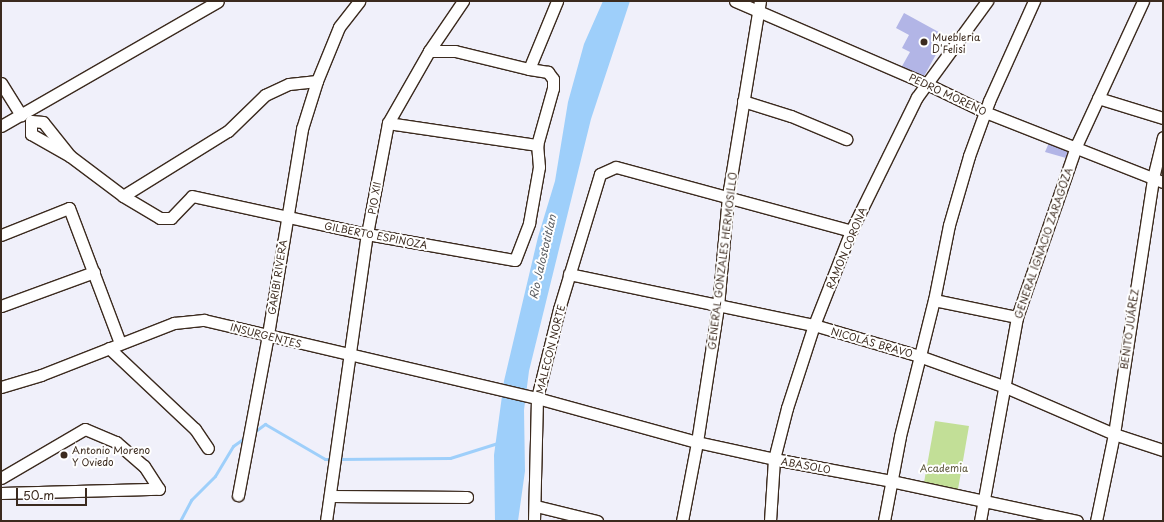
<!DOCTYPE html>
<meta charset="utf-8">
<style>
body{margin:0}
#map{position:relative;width:1164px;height:522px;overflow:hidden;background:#f0f0fa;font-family:"Playpen Sans",sans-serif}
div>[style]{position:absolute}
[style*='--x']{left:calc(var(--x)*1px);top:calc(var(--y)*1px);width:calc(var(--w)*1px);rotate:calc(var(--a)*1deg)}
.green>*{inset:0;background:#c2df97}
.water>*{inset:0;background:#9ecffa}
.stream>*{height:3px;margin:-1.5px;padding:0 1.5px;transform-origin:1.5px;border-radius:1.5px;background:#9ecffa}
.building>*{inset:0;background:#b2b5e6}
.roads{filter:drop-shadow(1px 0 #3b2a1e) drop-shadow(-1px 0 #3b2a1e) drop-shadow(0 1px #3b2a1e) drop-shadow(0 -1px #3b2a1e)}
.minor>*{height:11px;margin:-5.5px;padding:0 5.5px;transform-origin:5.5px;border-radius:5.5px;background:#fff}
.dots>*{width:11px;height:11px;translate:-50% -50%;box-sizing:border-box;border:2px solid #fff;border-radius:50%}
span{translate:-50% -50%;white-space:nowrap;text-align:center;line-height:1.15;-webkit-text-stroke:4px #fff;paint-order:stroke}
.poi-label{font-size:10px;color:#3b2a1e}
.left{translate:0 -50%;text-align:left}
.street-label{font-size:10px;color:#3b2a1e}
.park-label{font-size:10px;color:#5d573c}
.water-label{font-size:11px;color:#595c60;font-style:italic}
.frame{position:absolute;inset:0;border:2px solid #3b2a1e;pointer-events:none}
.scale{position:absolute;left:16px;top:488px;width:71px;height:18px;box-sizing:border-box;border:2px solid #3b2a1e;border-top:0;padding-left:5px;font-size:12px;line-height:14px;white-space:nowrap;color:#3b2a1e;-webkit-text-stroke:3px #fff;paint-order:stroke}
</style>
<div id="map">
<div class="green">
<i style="clip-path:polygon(935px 421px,969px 426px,957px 495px,923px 488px)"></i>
</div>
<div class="water">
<i style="clip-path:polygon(603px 1px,630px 1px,591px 119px,529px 371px,524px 410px,525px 471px,518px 521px,495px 521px,494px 455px,504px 381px,538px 237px,555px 181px,568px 102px,584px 44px)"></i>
</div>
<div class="stream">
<i style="--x:254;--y:432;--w:14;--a:-36"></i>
<i style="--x:265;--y:424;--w:69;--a:30.3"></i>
<i style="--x:325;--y:459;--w:7;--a:0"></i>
<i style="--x:338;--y:459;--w:112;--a:-0.5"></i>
<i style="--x:450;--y:458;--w:50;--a:-17.4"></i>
<i style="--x:180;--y:521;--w:24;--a:-62"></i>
<i style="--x:191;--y:500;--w:34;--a:-45"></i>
<i style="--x:215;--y:476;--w:35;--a:-59"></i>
<i style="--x:233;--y:446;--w:16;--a:-35"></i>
</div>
<div class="building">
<i style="clip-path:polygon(904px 13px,946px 36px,922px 80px,901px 68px,910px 52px,902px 48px,909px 35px,896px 28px)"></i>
<i style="clip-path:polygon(1051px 138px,1071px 147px,1066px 158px,1045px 152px)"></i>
</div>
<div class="roads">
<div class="minor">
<i style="--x:463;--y:1;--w:60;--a:124.2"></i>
<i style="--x:429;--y:51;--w:26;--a:0"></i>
<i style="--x:455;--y:51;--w:76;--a:13.7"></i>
<i style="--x:529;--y:69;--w:74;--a:-67.6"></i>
<i style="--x:735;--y:1;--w:209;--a:23.4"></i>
<i style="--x:927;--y:84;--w:64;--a:25.8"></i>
<i style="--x:985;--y:112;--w:191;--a:21.5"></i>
<i style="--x:317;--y:81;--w:58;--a:-67.8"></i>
<i style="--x:339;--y:27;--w:33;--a:-52"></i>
<i style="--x:1;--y:83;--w:38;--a:58"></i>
<i style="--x:1098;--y:98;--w:68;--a:17.1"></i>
<i style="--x:743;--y:101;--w:50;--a:17.4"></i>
<i style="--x:791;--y:116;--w:60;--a:22.7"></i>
<i style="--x:388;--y:123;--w:151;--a:8.4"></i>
<i style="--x:1;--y:126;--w:250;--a:-29.9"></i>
<i style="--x:70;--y:156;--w:43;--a:-128.5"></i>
<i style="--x:43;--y:122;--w:12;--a:-175"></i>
<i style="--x:31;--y:121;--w:13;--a:90"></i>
<i style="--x:31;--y:134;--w:45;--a:29.4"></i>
<i style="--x:70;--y:156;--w:66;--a:37"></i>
<i style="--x:123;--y:196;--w:43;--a:30.7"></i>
<i style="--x:160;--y:218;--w:11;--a:0"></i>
<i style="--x:171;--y:218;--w:30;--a:-46"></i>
<i style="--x:192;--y:196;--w:179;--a:12.3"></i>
<i style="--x:367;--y:234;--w:150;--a:10"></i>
<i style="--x:515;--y:260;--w:40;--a:-69"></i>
<i style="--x:529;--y:223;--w:57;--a:-79.9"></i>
<i style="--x:539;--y:167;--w:22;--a:-95"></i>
<i style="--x:537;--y:145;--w:59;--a:-74.3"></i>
<i style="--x:553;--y:88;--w:9;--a:-90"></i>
<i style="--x:553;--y:79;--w:9;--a:-126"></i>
<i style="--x:548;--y:72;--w:19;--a:-171"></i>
<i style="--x:123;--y:196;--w:123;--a:-31.8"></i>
<i style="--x:228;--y:131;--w:52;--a:-44.2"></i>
<i style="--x:265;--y:95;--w:26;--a:-25"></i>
<i style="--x:289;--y:84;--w:28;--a:-6"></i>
<i style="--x:317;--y:81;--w:50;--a:107.4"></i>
<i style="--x:302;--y:129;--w:209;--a:99.4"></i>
<i style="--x:268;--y:335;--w:163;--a:100.6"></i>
<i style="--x:1;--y:235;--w:73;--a:-21.7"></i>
<i style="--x:69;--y:208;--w:144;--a:69.3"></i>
<i style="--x:569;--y:274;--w:250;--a:11.8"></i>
<i style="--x:814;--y:325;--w:109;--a:16.4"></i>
<i style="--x:919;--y:356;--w:89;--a:19.7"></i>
<i style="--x:1003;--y:386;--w:121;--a:23.4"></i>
<i style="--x:1114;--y:434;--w:52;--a:18.1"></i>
<i style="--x:934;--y:300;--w:85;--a:11.6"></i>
<i style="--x:1;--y:306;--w:99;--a:-20.1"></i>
<i style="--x:109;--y:348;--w:118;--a:43.3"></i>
<i style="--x:195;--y:429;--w:23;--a:56"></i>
<i style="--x:1;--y:387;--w:42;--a:-16.7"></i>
<i style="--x:41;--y:375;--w:143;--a:-21.4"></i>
<i style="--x:174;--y:323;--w:30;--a:-6"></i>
<i style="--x:204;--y:320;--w:342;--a:13.2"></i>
<i style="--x:537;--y:398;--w:166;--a:15.4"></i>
<i style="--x:697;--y:442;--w:79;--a:12.4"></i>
<i style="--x:774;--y:459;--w:119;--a:10.6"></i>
<i style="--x:891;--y:481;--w:190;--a:12.1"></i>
<i style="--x:1;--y:478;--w:97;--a:-30.3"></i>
<i style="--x:85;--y:429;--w:34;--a:23"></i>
<i style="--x:116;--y:442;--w:37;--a:41"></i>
<i style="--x:144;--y:466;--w:27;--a:57"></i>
<i style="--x:1;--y:493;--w:158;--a:-1.5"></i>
<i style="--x:331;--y:496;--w:136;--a:0.4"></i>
<i style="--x:536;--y:506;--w:63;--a:13.8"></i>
<i style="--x:326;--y:521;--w:290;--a:-81.9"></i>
<i style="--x:367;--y:234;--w:113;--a:-79.3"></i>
<i style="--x:388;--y:123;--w:83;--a:-60.3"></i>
<i style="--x:534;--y:521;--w:123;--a:-88.6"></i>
<i style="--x:537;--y:398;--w:92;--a:-76.1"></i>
<i style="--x:559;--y:309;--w:141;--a:-73.1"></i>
<i style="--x:600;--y:174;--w:17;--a:-24"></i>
<i style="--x:616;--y:167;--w:244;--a:15.2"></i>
<i style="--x:682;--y:521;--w:80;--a:-79.2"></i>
<i style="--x:697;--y:442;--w:138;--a:-81.2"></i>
<i style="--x:718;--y:306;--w:110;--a:-84.8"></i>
<i style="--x:728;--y:196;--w:198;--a:-80.7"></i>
<i style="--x:770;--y:521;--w:62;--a:-86.3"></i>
<i style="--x:774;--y:459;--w:53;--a:-75.7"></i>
<i style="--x:787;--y:408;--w:87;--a:-72"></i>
<i style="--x:814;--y:325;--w:101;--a:-68.5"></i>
<i style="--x:851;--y:231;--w:149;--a:-63.8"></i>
<i style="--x:917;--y:97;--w:119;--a:-53.9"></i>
<i style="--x:884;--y:521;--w:86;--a:-79.3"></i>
<i style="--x:900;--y:436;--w:140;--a:-76"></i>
<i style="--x:934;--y:300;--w:76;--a:-78.7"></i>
<i style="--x:949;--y:225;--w:72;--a:-73.8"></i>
<i style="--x:969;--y:156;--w:59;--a:-70"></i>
<i style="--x:989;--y:101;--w:110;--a:-65.8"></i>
<i style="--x:980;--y:521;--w:207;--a:-79.7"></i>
<i style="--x:1017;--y:317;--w:183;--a:-70.9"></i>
<i style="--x:1077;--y:144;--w:157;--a:-65.2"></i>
<i style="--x:1096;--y:521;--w:89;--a:-78.3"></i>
<i style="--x:1114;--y:434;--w:259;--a:-81.3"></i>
<i style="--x:1153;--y:178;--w:42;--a:-76.3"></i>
</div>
</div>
<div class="dots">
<i style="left:924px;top:42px;background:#3b2a1e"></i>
<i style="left:64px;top:455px;background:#3b2a1e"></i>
</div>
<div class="poi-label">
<span class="left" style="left:932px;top:42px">Muebleria<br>D'Felisi</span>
<span class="left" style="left:72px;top:455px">Antonio Moreno<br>Y Oviedo</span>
</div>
<div class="street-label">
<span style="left:948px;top:94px;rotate:25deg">PEDRO MORENO</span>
<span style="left:374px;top:198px;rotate:-80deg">PIO XII</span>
<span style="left:376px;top:235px;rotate:11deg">GILBERTO ESPINOZA</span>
<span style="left:1043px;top:243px;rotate:-71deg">GENERAL IGNACIO ZARAGOZA</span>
<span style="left:846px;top:248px;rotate:-67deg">RAMON CORONA</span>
<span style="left:722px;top:261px;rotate:-83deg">GENERAL GONZALES HERMOSILLO</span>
<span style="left:277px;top:277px;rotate:-81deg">GARIBI RIVERA</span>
<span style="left:1129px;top:329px;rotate:-82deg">BENITO JUÁREZ</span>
<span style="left:266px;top:335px;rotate:14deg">INSURGENTES</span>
<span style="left:872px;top:342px;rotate:16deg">NICOLÁS BRAVO</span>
<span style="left:550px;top:349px;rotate:-76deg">MALECON NORTE</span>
<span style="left:806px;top:465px;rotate:10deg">ABASOLO</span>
</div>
<div class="park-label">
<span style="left:944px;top:468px">Academia</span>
</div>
<div class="water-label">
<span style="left:543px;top:257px;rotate:-77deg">Rio Jalostotitlan</span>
</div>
<div class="frame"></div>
<div class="scale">50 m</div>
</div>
